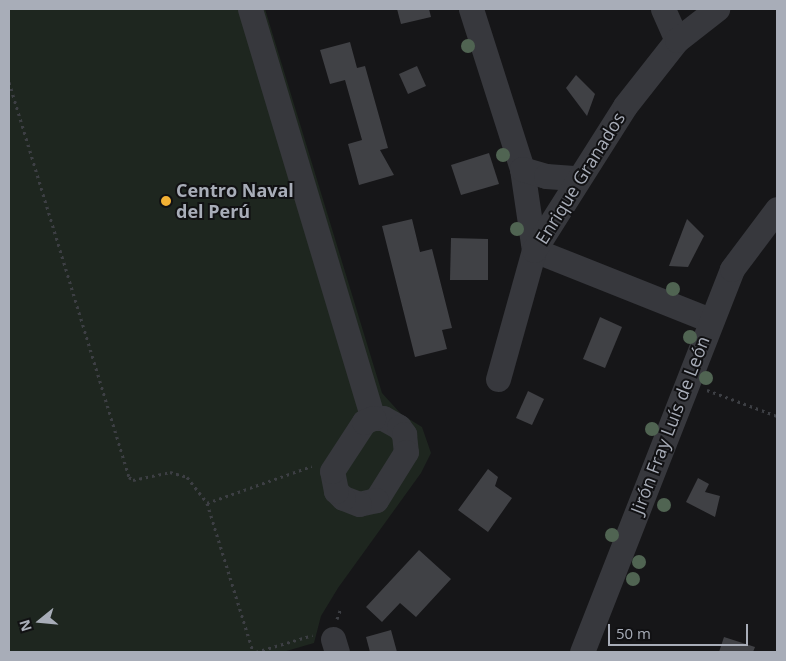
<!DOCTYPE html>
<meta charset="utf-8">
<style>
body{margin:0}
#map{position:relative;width:786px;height:661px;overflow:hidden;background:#161618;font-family:"Open Sans",sans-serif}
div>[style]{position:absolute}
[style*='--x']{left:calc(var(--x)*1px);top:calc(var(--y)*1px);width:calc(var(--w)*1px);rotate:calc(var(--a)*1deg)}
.green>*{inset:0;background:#1e261f}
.building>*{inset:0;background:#404145}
.path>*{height:3px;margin-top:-1.5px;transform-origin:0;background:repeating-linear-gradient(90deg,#3d3f44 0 2.5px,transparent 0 6.5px)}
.minor>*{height:25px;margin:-12.5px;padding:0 12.5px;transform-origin:12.5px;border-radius:12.5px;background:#37383d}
.trees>*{width:14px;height:14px;margin:-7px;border-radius:50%;background:#506452}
.dots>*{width:14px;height:14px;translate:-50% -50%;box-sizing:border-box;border:2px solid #111113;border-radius:50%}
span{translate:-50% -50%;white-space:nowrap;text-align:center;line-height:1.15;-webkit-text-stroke:4px #111113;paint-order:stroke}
.street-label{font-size:18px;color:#a8adb8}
.poi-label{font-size:18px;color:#a8adb8;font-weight:700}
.left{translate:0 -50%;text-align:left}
.frame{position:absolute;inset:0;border:10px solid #a8adb8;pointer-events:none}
.north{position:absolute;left:15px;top:596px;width:50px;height:50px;-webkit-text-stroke:4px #111113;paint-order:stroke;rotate:253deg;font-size:14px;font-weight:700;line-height:20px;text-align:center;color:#a8adb8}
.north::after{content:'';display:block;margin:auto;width:18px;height:22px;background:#a8adb8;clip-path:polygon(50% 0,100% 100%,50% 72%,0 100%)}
.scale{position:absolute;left:608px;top:624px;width:140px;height:22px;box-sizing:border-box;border:2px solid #a8adb8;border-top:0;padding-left:6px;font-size:15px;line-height:18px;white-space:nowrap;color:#a8adb8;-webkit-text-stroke:4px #111113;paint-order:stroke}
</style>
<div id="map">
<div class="green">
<i style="clip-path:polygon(9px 9px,265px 9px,382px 393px,401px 414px,422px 427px,431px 453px,421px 473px,338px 588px,321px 616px,314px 643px,283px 652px,9px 652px)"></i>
</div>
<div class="building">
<i style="clip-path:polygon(397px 9px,429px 9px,431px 17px,401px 24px)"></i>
<i style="clip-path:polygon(350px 42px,357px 68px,365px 66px,388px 148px,380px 150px,394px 175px,359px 185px,348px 144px,362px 140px,345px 80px,330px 84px,320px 50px)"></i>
<i style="clip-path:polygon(417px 66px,426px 86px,408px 94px,399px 74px)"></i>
<i style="clip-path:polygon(576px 75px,595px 94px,587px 116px,566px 88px)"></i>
<i style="clip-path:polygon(489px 153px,499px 184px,461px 195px,451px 165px)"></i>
<i style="clip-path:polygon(412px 219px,420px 252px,432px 249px,452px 328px,442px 330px,447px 349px,415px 357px,382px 226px)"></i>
<i style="clip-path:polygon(687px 219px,704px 236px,688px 267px,669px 266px)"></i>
<i style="clip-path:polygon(451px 238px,488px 239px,488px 280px,450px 280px)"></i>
<i style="clip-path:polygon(600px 317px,622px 327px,605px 368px,583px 359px)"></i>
<i style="clip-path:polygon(528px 391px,544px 399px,532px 425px,516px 418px)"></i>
<i style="clip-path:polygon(488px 469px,498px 477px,495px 486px,512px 498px,488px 532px,458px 510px)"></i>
<i style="clip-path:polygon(698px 478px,709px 484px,705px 492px,720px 496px,715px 517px,686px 502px)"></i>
<i style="clip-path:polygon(419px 550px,451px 579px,416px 617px,400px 603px,382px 622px,366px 607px)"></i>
<i style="clip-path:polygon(391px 630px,397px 652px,370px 652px,366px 637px)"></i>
<i style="clip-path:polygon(724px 637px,755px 647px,753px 652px,719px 652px)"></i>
</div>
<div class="path">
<i style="--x:9;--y:82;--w:413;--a:73.1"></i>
<i style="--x:129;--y:477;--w:5;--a:37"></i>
<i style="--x:133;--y:480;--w:38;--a:-12"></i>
<i style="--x:170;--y:472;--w:18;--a:16"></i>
<i style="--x:187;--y:477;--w:33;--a:52"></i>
<i style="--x:207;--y:503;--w:156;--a:72.8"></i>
<i style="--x:707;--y:390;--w:75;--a:20.4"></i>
<i style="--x:207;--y:503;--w:111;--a:-19.4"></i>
<i style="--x:337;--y:619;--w:12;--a:-70"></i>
<i style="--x:256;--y:652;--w:59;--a:-16.6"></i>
</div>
<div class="minor">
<i style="--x:250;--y:9;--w:427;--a:73.3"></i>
<i style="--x:471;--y:9;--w:168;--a:72.3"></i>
<i style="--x:522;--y:169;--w:82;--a:81.6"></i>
<i style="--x:534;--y:250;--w:189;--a:21.7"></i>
<i style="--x:663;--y:9;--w:34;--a:66"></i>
<i style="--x:522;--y:169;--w:25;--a:16"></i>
<i style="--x:546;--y:176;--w:31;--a:4"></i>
<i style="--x:498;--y:379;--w:134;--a:-74.4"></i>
<i style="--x:534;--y:250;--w:170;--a:-57.7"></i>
<i style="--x:625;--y:106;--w:84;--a:-51.8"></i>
<i style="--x:677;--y:40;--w:51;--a:-37.8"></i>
<i style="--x:373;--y:418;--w:10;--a:0"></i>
<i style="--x:383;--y:418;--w:18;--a:29"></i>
<i style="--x:399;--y:427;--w:9;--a:54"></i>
<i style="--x:404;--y:434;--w:18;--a:84"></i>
<i style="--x:406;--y:452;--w:57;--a:122"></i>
<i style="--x:376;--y:500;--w:17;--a:167"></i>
<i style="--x:359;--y:504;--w:17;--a:-159"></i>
<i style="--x:343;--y:498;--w:10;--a:-135"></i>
<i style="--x:336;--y:491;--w:20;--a:-101"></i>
<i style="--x:332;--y:471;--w:59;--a:-56.9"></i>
<i style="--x:364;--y:422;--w:10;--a:-24"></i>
<i style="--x:333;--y:639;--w:14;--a:73"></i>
<i style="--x:582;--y:652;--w:411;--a:-68.6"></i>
<i style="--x:732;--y:269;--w:75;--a:-53.1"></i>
</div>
<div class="trees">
<i style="left:468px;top:46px"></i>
<i style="left:503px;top:155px"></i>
<i style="left:517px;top:229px"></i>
<i style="left:673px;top:289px"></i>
<i style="left:690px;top:337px"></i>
<i style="left:706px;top:378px"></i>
<i style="left:652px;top:429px"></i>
<i style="left:664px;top:505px"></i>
<i style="left:612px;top:535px"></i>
<i style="left:639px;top:562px"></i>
<i style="left:633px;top:579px"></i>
</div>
<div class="dots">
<i style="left:166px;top:201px;background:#f2b134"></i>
</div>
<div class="street-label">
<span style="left:580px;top:178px;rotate:-58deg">Enrique Granados</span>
<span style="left:670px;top:425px;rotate:-69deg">Jirón Fray Luís de León</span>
</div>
<div class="poi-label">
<span class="left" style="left:176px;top:201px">Centro Naval<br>del Perú</span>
</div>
<div class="frame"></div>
<div class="north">N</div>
<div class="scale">50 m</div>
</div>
